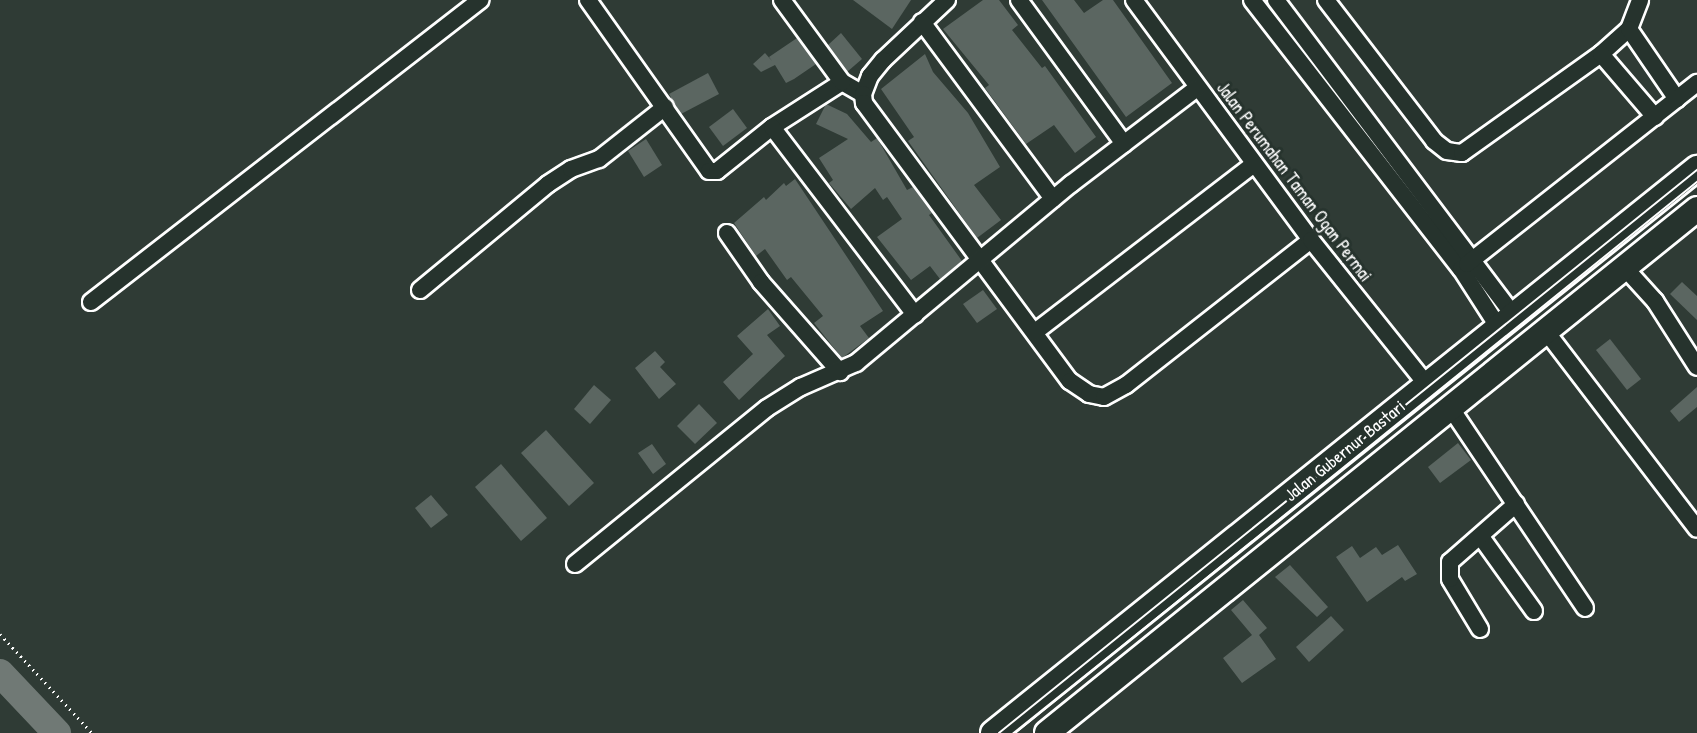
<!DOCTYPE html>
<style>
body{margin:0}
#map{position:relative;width:1697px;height:733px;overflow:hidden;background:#2f3b35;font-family:"Patrick Hand",sans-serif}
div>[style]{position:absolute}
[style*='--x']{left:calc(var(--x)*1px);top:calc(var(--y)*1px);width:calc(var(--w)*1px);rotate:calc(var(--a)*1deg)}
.river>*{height:28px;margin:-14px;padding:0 14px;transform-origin:14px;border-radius:14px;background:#707975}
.building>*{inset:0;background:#5b6661}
.path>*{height:3px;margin-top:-1.5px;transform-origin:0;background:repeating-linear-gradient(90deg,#fff 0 1.5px,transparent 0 6px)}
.roads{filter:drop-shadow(2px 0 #fff) drop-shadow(-2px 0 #fff) drop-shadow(0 2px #fff) drop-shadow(0 -2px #fff)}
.minor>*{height:16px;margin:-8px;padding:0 8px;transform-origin:8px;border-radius:8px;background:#26332d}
.highway>*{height:24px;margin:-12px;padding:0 12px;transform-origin:12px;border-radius:12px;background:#26332d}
.tram>*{height:1.5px;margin:-0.75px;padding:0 0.75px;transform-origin:0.75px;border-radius:0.75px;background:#fff}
span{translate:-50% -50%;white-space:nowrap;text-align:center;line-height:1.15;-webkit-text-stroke:6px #26332d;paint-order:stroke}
.street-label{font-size:18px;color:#fff}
</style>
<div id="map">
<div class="river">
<i style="--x:0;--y:673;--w:83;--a:46.5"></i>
</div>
<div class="building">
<i style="clip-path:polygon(853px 0,911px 0,892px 29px)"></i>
<i style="clip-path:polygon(983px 0,999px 0,1018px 25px,1012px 30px,1042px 68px,1045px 66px,1096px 137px,1075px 153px,1054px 125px,1026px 144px,985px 88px,989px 85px,943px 29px)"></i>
<i style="clip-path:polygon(1042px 0,1074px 0,1084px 13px,1103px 0,1113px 0,1172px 83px,1126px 117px)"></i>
<i style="clip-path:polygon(841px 33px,862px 59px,847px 72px,828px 45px)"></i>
<i style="clip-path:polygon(797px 38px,816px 64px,794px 79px,786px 83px,775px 65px,761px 72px,753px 64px,765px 53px,772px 61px,769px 57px)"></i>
<i style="clip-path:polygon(925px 54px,933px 72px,968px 113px,1000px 167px,974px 185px,1001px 220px,977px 238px,908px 141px,914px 137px,881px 89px)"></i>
<i style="clip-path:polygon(708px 73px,719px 94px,681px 114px,669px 94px)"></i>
<i style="clip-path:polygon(826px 104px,847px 114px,871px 142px,877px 138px,907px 190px,913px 187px,932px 213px,929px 215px,962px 261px,940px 279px,930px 266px,911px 280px,877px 237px,902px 219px,887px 197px,883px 200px,875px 188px,851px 209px,829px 183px,833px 180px,819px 158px,848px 139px,816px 124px)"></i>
<i style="clip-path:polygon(733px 109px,747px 128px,723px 146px,709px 127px)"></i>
<i style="clip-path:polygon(646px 139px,662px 165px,644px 177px,628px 151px)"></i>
<i style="clip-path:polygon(795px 179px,883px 311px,860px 326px,869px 338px,842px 358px,814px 323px,823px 316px,791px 277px,787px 280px,765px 249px,756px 256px,734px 223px,764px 197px,766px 200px,784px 183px,786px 186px)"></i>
<i style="clip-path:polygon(1682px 282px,1697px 296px,1697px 320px,1670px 294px)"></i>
<i style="clip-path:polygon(983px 290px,997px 309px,977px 323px,963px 304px)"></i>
<i style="clip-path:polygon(768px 309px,780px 326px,767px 335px,785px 356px,739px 400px,723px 382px,753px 354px,737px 336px)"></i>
<i style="clip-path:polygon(1610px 339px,1641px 379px,1627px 390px,1596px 350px)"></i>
<i style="clip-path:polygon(655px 351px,665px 362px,660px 367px,676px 384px,659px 399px,635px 368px)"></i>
<i style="clip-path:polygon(594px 385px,611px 400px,590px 424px,574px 409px)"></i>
<i style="clip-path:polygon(1697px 387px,1697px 407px,1679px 422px,1670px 411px)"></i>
<i style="clip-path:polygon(699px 404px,717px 423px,695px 444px,677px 426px)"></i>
<i style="clip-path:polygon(546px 430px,594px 483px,569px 506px,521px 453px)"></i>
<i style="clip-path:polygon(1458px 443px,1471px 460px,1440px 483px,1428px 467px)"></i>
<i style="clip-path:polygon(652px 444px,666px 464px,653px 474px,638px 453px)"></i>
<i style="clip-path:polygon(501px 464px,547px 518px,521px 541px,475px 487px)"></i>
<i style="clip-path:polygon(431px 495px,448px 515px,431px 528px,415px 508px)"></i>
<i style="clip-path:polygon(1398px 545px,1417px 574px,1405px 581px,1402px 577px,1367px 602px,1336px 557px,1352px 546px,1360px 558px,1376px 547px,1382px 555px)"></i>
<i style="clip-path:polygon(1290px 565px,1328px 607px,1317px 617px,1275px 577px)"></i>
<i style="clip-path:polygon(1243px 600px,1267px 628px,1259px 635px,1276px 659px,1242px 683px,1223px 658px,1252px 635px,1231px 610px)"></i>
<i style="clip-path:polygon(1331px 616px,1344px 630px,1309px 662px,1296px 647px)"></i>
</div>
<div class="path">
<i style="--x:0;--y:634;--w:135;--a:47.1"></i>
</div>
<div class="roads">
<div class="minor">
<i style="--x:588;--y:0;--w:209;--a:54.7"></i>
<i style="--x:709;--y:171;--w:8;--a:0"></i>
<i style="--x:717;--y:171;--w:70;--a:-38.7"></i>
<i style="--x:772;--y:127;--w:83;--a:-32.7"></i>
<i style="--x:842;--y:82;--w:24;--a:30"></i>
<i style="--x:782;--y:0;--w:102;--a:53.8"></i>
<i style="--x:947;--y:0;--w:88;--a:136.8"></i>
<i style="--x:883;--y:60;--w:21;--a:129"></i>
<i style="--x:870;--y:76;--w:19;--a:111"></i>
<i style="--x:863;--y:94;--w:9;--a:84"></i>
<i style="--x:864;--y:103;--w:346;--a:53.5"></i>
<i style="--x:1070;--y:381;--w:23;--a:34"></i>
<i style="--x:1089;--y:394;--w:15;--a:11"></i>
<i style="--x:1104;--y:397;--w:25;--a:-29"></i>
<i style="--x:1126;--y:385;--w:235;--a:-38.1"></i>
<i style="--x:1019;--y:0;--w:178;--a:53.9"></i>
<i style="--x:1134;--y:0;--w:298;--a:53.6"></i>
<i style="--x:1311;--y:240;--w:186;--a:51.3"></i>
<i style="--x:1252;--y:0;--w:341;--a:52.2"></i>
<i style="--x:1461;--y:269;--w:70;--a:57.2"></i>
<i style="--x:1276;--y:0;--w:396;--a:53"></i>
<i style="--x:1326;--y:0;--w:178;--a:52.5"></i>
<i style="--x:1434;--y:141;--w:16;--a:38"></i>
<i style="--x:1447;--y:151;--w:15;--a:8"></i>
<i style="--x:1462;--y:153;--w:171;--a:-35.5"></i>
<i style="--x:1601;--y:54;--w:38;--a:-42"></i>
<i style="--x:1629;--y:29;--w:31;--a:-69"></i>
<i style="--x:922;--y:22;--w:220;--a:53.5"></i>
<i style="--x:1629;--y:29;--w:85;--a:55.6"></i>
<i style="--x:1601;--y:54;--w:83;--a:49.4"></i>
<i style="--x:772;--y:127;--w:236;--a:52.7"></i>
<i style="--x:727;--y:233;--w:60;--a:55.2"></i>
<i style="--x:761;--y:282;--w:120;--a:48.7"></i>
<i style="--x:1467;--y:264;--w:293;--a:-38.2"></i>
<i style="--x:1625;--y:268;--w:45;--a:47.7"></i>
<i style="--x:1655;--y:301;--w:78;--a:57.5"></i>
<i style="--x:420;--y:290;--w:166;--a:-39.6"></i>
<i style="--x:548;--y:184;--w:27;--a:-33"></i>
<i style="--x:571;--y:169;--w:30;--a:-20"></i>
<i style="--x:599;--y:159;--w:84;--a:-38.2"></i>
<i style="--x:91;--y:302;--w:493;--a:-37.8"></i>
<i style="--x:1545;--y:330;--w:250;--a:52.6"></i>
<i style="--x:1035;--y:332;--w:276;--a:-37.5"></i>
<i style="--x:1450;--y:407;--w:242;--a:56.1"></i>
<i style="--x:1481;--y:537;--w:91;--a:54.4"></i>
<i style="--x:575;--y:564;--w:247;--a:-39.1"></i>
<i style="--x:767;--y:408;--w:40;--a:-32"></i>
<i style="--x:801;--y:387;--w:60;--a:-23.6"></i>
<i style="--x:856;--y:363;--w:280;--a:-39.8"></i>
<i style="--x:1071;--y:184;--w:158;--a:-37.3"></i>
<i style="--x:1480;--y:629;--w:58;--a:-121"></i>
<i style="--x:1450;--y:579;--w:17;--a:-90"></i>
<i style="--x:1450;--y:562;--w:88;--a:-41.3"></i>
</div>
<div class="highway">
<i style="--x:993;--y:733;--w:903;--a:-38.75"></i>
<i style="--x:1047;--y:733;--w:835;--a:-38.87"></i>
</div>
</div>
<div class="tram">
<i style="--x:999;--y:733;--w:897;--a:-38.89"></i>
<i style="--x:1015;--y:733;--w:877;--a:-38.94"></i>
</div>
<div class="street-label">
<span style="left:1294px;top:182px;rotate:53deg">Jalan Perumahan Taman Ogan Permai</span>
<span style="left:1345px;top:451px;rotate:-39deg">Jalan Gubernur Bastari</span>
</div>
</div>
